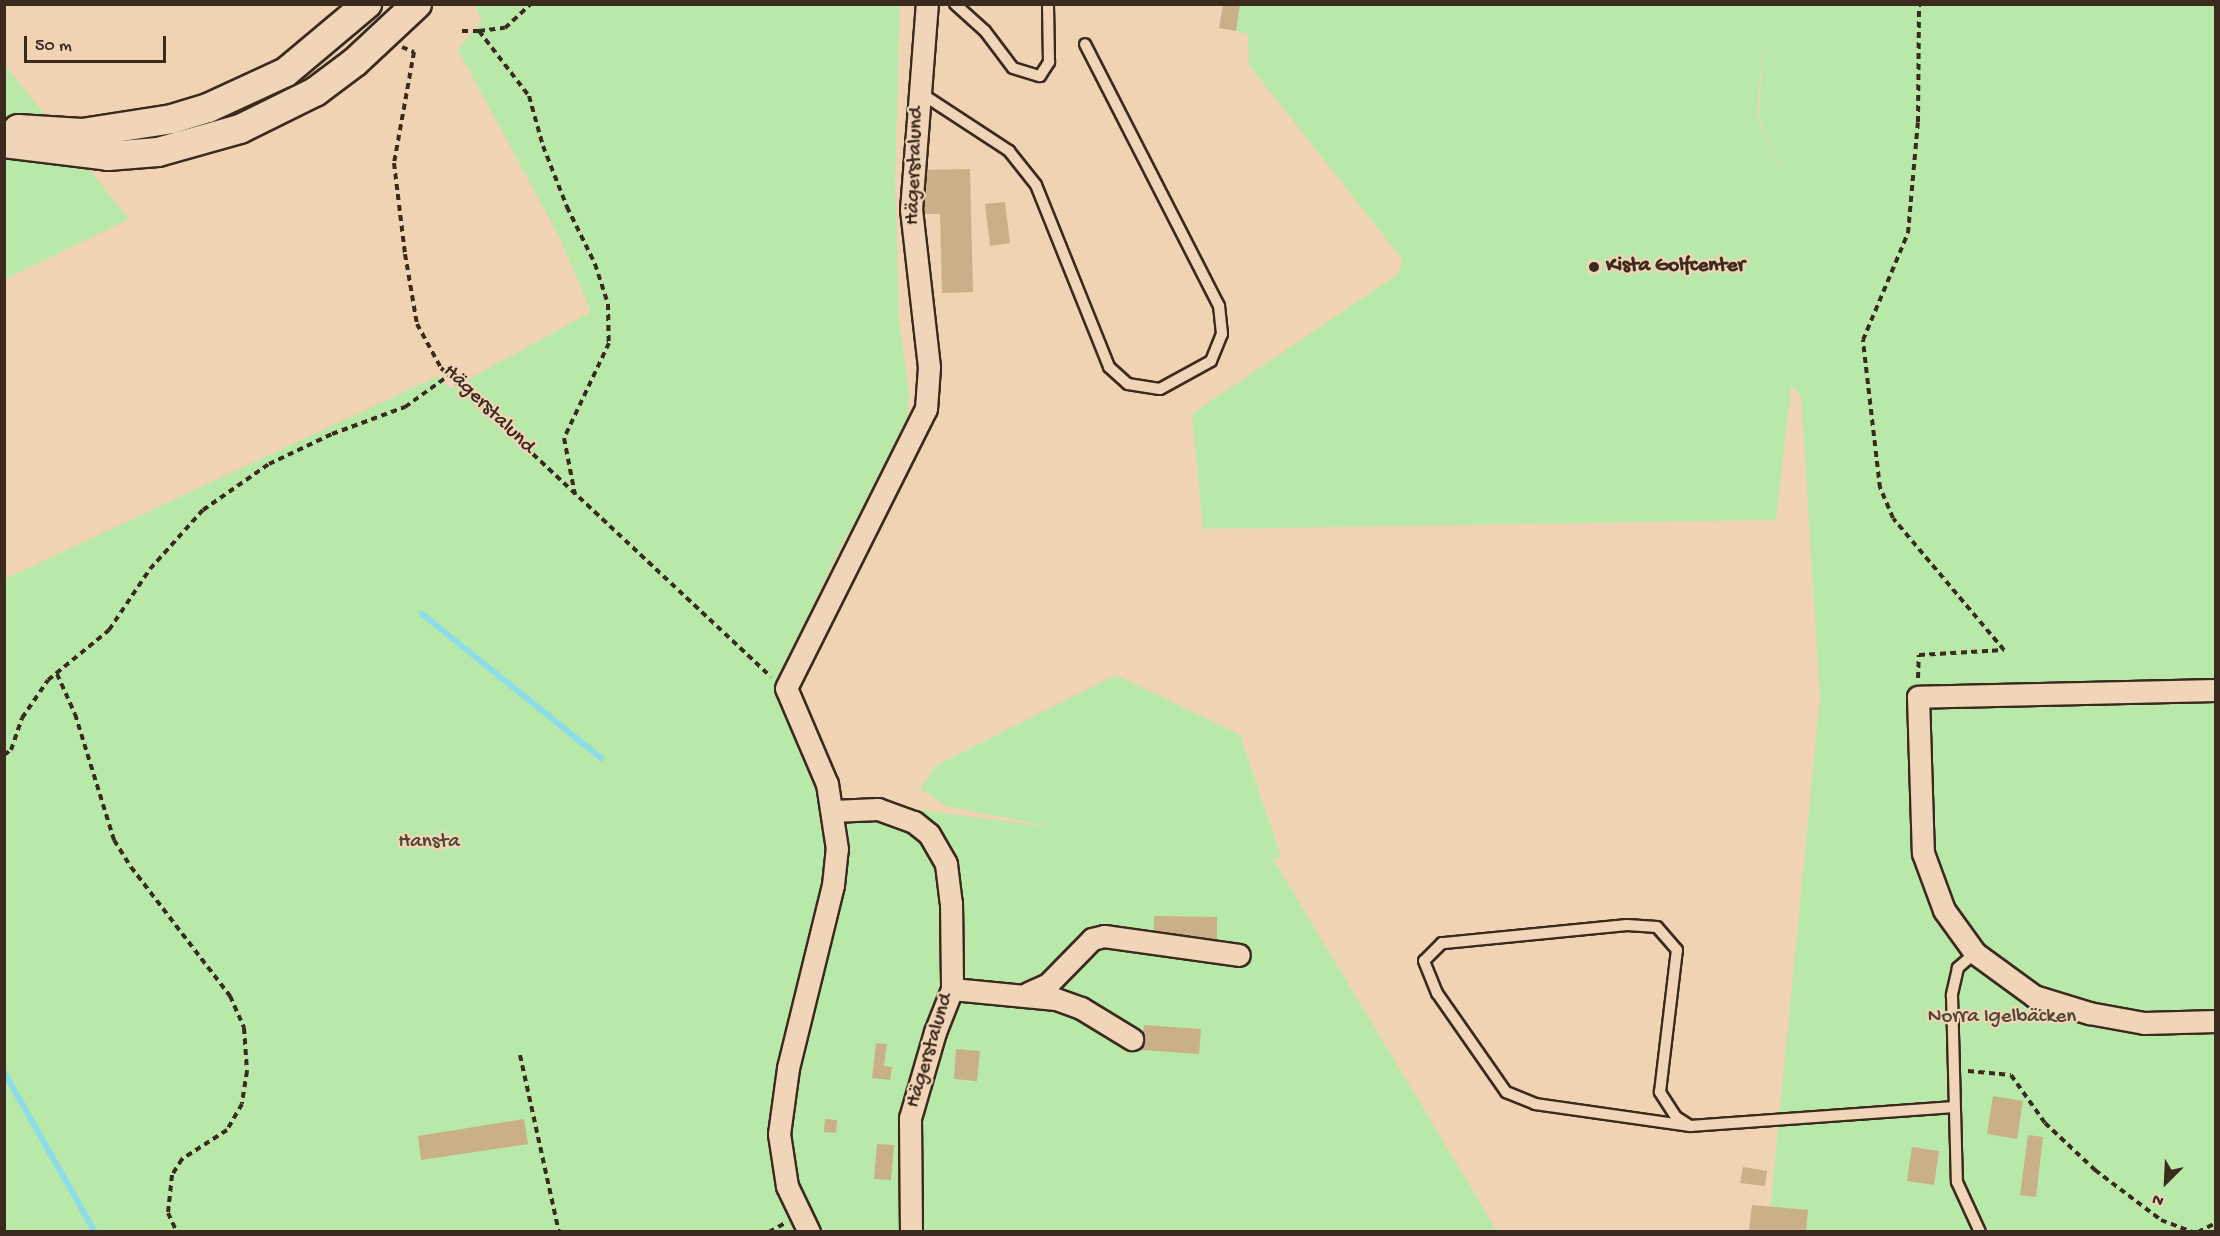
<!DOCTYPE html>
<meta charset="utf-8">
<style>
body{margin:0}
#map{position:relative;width:2220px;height:1236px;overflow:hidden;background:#efd3b2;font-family:"Gochi Hand",sans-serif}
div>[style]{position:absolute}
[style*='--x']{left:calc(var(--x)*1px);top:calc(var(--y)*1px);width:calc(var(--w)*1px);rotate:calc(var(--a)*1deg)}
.green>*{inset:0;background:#b9e9a8}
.stream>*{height:6px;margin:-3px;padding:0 3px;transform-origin:3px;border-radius:3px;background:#8ddde8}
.building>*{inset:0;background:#cab086}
.path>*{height:4px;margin-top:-2px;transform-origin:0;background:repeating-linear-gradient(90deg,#3b2a1e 0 6px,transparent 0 10.5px)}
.roads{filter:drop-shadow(2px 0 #3b2a1e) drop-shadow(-2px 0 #3b2a1e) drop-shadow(0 2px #3b2a1e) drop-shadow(0 -2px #3b2a1e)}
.lane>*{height:10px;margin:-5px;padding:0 5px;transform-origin:5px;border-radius:5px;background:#f1d5b8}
.street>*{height:21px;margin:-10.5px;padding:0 10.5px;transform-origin:10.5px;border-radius:10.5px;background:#f1d5b8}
.secondary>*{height:28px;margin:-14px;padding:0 14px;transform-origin:14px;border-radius:14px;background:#f1d5b8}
.dots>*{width:16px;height:16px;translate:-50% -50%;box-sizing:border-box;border:3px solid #f1d5b8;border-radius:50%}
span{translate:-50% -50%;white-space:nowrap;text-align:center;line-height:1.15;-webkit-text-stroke:4.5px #f1d5b8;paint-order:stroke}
.street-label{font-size:21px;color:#3b2a1e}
.poi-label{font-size:21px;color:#3b2a1e;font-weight:700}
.left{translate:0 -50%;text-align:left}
.park-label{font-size:21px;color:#4e4733}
.frame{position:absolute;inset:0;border:6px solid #3b2a1e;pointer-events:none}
.north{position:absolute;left:2136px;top:1152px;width:60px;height:60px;-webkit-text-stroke:4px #f1d5b8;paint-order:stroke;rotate:204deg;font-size:16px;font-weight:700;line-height:24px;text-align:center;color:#3b2a1e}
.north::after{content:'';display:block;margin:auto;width:21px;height:27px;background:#3b2a1e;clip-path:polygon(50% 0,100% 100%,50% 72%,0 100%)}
.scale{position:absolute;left:24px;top:36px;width:142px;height:27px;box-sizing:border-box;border:3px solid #3b2a1e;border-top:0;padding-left:8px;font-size:18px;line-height:21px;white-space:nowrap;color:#3b2a1e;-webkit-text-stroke:4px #f1d5b8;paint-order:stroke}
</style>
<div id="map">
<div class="green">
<i style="clip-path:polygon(474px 5px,900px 5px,895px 183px,899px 321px,909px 393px,907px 423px,881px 480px,841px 545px,780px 677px,815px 729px,843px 800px,1058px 828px,946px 806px,921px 789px,935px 766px,1116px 675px,1240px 735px,1281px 857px,1273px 859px,1497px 1231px,5px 1232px,5px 579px,438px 376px,451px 389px,591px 312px,560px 238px,458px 50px,482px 20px)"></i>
<i style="clip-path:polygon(evenodd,1240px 5px,2215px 5px,2215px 1231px,1768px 1231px,1820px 698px,1801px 395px,1791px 386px,1776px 520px,1203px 529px,1192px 414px,1398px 274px,1403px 260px,1249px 65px,1248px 34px,1236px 31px,1240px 5px,1764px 30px,1759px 115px,1787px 186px,1757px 114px,1764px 30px)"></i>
<i style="clip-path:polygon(4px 64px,129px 219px,5px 279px,4px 279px)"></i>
</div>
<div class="stream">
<i style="--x:422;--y:614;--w:230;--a:38.8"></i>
<i style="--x:4;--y:1072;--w:184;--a:60.4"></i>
</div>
<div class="building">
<i style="clip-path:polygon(1223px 4px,1240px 4px,1236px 31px,1219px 28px)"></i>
<i style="clip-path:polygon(970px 169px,973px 292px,942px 293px,940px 214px,921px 214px,920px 170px)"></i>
<i style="clip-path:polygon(1005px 202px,1010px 243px,990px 246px,985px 204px)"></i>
<i style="clip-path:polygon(1154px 916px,1217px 917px,1217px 942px,1154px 941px)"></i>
<i style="clip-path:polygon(1144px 1025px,1201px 1029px,1199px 1054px,1142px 1050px)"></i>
<i style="clip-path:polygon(876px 1043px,887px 1044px,884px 1066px,892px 1067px,890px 1080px,872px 1078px)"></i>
<i style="clip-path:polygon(956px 1049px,980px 1051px,977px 1081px,954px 1079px)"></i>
<i style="clip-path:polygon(1993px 1096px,2023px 1101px,2017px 1139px,1987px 1134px)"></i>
<i style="clip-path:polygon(524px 1119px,528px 1144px,421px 1160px,418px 1136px)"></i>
<i style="clip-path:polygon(825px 1119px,837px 1120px,836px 1133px,824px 1132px)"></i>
<i style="clip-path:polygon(2028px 1135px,2043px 1137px,2036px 1197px,2020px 1195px)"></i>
<i style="clip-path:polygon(877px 1144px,894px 1145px,891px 1180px,874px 1179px)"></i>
<i style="clip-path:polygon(1912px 1147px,1939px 1151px,1934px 1185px,1907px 1181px)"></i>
<i style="clip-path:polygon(1743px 1167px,1767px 1171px,1765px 1186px,1740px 1183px)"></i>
<i style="clip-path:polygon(1752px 1205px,1808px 1210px,1806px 1232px,1749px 1232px)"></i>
</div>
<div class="path">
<i style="--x:189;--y:4;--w:20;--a:0"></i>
<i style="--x:462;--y:31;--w:17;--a:0"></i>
<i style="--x:479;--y:31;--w:82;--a:52.4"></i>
<i style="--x:529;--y:96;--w:52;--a:74.4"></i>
<i style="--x:543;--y:146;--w:66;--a:68.5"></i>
<i style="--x:567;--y:207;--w:64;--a:63.8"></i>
<i style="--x:595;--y:264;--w:42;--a:72"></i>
<i style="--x:608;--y:304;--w:39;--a:89"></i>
<i style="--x:609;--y:343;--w:105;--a:115.3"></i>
<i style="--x:564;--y:438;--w:58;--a:79.1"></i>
<i style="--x:479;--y:31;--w:26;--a:-7"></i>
<i style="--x:505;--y:28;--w:35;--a:-43"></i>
<i style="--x:402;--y:47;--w:13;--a:23"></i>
<i style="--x:414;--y:52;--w:113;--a:100.2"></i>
<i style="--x:394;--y:163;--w:92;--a:83.1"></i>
<i style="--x:405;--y:254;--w:71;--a:80.3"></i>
<i style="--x:417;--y:324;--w:50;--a:61.4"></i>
<i style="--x:441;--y:368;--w:452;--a:43.1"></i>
<i style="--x:57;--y:674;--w:44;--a:65.8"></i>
<i style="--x:75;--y:714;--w:132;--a:72.8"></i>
<i style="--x:114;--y:840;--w:32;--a:58"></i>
<i style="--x:131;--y:867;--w:163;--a:52.5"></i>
<i style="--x:230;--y:996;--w:35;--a:66"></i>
<i style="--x:244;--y:1028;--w:43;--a:86"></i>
<i style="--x:247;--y:1071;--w:33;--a:99"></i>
<i style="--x:242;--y:1104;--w:30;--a:120"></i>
<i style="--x:227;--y:1130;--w:54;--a:147.2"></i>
<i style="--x:182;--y:1159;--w:19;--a:122"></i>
<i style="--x:172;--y:1175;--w:38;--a:96"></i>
<i style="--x:168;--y:1213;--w:21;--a:65"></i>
<i style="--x:1918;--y:678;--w:23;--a:-88"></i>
<i style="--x:1919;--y:655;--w:85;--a:-3.4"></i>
<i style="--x:2004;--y:650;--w:172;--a:-130.1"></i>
<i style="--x:1893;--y:518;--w:33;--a:-113"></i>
<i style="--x:1880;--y:488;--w:149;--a:-96.6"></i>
<i style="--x:1863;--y:340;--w:116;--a:-67.2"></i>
<i style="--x:1908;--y:233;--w:111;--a:-84.9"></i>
<i style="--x:1918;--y:122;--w:118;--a:-89.5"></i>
<i style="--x:4;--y:755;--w:9;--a:-36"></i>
<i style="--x:11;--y:750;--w:34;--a:-71"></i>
<i style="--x:22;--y:718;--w:46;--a:-55.6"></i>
<i style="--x:48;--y:680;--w:79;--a:-39.3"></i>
<i style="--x:109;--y:630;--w:73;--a:-56.1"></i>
<i style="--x:150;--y:569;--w:79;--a:-48.1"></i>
<i style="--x:203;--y:510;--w:80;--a:-34.9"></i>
<i style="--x:269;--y:464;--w:70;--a:-25.5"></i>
<i style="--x:332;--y:434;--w:78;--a:-20.3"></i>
<i style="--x:405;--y:407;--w:53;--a:-35.8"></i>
<i style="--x:520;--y:1055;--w:181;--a:77.6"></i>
<i style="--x:1968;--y:1071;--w:43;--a:5.3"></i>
<i style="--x:2011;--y:1075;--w:59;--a:54.7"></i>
<i style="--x:2045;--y:1123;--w:69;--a:43.2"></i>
<i style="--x:2095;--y:1170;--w:83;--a:37.1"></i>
<i style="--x:2161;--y:1220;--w:34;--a:21"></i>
<i style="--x:769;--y:1232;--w:18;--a:-29"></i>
<i style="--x:2198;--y:1232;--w:20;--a:-27"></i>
</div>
<div class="roads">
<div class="lane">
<i style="--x:955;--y:4;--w:40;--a:42"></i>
<i style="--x:985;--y:31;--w:46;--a:52.9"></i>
<i style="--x:1013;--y:68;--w:28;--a:17"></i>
<i style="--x:1040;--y:76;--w:17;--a:-57"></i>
<i style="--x:1049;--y:62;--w:58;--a:-91"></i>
<i style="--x:919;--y:92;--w:108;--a:33.2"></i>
<i style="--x:1009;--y:151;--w:43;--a:51.5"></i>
<i style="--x:1036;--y:185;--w:196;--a:68.1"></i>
<i style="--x:1109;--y:367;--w:25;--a:42"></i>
<i style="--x:1128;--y:384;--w:32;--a:9"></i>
<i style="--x:1160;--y:389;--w:58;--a:-28.8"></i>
<i style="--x:1211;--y:361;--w:29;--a:-68"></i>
<i style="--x:1222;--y:334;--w:28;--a:-96"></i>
<i style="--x:1219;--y:306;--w:294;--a:-117.1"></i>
<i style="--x:1975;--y:953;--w:23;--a:139"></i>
<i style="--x:1958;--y:968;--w:28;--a:103"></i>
<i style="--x:1952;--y:995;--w:187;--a:88.5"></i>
<i style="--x:1957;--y:1182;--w:55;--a:65.3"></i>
<i style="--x:1690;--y:1126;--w:17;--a:-147"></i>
<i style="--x:1676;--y:1117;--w:30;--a:-123"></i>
<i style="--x:1660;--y:1092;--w:143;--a:-83.2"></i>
<i style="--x:1677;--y:950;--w:30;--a:-131"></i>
<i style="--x:1657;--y:927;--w:30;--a:-176"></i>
<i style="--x:1627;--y:925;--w:186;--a:174.4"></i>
<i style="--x:1442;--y:943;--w:25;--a:135"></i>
<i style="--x:1424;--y:961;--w:35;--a:68"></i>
<i style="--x:1437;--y:993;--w:121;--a:55.1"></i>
<i style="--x:1506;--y:1092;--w:31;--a:22"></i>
<i style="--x:1535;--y:1104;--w:157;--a:8.1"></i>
<i style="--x:1690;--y:1126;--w:265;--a:-4.1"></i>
</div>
<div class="street">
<i style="--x:2216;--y:690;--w:298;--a:178.7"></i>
<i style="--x:1918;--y:697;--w:156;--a:88.2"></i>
<i style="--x:1923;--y:853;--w:61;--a:69.8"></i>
<i style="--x:1944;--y:910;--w:53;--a:54.2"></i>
<i style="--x:1975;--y:953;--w:73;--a:36.1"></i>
<i style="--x:2034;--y:996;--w:58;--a:17.2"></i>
<i style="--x:2089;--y:1013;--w:56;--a:10.3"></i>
<i style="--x:2144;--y:1023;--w:72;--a:-1.6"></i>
<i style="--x:833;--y:811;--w:45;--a:-2.5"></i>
<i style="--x:878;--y:809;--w:38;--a:20"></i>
<i style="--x:914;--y:822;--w:19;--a:39"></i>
<i style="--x:929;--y:834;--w:34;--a:60"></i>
<i style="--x:946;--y:864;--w:38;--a:83"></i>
<i style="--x:951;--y:902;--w:87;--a:89.3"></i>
<i style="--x:952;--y:989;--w:46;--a:111.6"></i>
<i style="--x:935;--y:1032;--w:90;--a:106.2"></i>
<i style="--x:910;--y:1118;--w:114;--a:89.5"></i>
<i style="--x:952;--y:989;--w:104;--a:5.5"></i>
<i style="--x:1056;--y:999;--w:27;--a:20"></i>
<i style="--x:1081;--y:1008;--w:60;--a:31.3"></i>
<i style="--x:1028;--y:993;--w:22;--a:-24"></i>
<i style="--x:1048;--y:984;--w:63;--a:-45.6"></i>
<i style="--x:1092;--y:939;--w:12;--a:-14"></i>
<i style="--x:1104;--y:936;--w:136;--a:8"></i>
<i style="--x:809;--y:1232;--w:51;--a:-115.6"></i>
<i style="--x:787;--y:1186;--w:53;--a:-98.7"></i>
<i style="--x:779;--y:1134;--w:67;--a:-82.2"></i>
<i style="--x:788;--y:1068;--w:188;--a:-76.2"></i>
<i style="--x:833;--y:885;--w:36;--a:-84"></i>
<i style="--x:837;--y:849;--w:66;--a:-98.7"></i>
<i style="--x:827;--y:784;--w:104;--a:-113.1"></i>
<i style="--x:786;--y:688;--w:312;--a:-63.4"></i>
<i style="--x:926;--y:409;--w:42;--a:-85.9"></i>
<i style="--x:929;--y:367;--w:158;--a:-96.5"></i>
<i style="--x:911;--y:210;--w:207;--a:-85.6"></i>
</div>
<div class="secondary">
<i style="--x:18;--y:129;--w:64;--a:3.6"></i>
<i style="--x:82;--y:133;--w:91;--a:-8.8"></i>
<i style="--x:172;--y:119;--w:38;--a:-17"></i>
<i style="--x:208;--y:108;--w:86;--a:-24.8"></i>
<i style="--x:286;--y:72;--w:106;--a:-40"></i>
<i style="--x:4;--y:143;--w:105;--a:7.1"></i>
<i style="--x:108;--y:156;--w:50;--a:-4.6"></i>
<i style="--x:158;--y:152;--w:85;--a:-15.7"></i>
<i style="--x:240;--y:129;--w:84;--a:-26.3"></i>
<i style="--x:315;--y:92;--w:50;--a:-36.9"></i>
<i style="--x:355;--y:62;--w:85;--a:-43.1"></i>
</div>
</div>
<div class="dots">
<i style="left:1594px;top:267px;background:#3b2a1e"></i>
</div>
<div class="street-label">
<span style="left:916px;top:166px;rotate:-88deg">Hägerstalund</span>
<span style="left:488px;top:410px;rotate:44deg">Hägerstalund</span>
<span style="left:931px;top:1051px;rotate:-73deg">Hägerstalund</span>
</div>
<div class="poi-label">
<span class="left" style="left:1606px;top:267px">Kista Golfcenter</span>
</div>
<div class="park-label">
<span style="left:429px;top:843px">Hansta</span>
<span style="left:2002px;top:1018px">Norra Igelbäcken</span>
</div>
<div class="frame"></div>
<div class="north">N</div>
<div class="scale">50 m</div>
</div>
